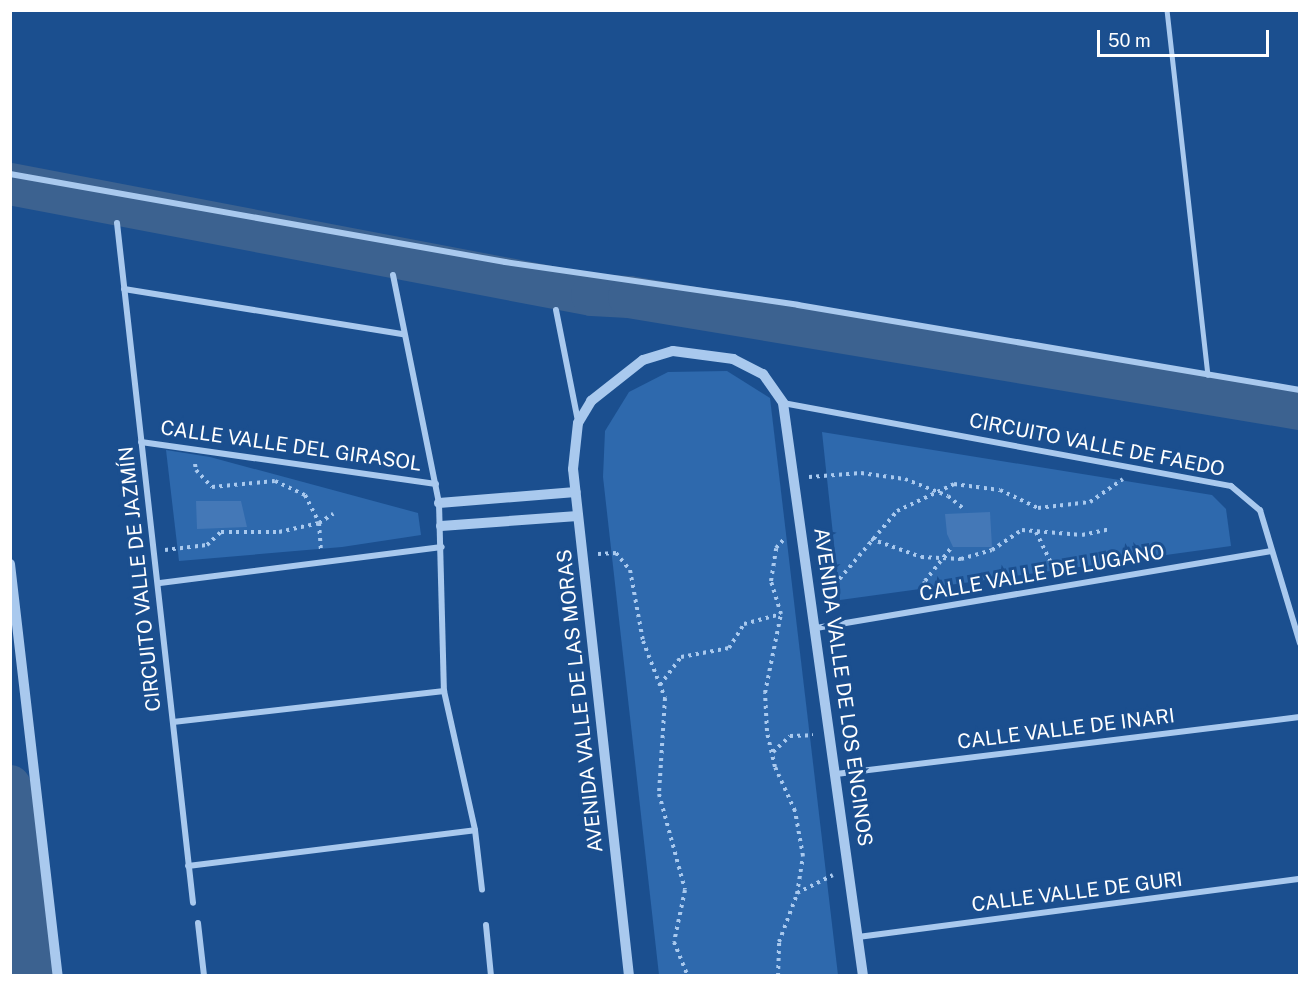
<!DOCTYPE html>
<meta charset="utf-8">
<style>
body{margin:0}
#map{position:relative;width:1310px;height:986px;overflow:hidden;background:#1b4f8f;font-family:"Public Sans",sans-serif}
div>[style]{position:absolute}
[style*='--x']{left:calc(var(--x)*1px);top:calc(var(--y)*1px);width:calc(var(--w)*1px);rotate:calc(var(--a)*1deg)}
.green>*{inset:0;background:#2e69ad}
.river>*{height:42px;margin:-21px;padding:0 21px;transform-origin:21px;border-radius:21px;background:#3c6290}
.building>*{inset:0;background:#4478b7}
.path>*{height:4px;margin-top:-2px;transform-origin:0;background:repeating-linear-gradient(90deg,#a9c9ee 0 3px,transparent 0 7.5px)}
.service>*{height:4.5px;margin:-2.25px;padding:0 2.25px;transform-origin:2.25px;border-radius:2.25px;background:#a9c9ee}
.minor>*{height:6px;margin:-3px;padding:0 3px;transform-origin:3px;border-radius:3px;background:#a9c9ee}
.tertiary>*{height:10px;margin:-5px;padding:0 5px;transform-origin:5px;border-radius:5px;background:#a9c9ee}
span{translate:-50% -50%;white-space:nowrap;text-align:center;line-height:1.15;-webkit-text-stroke:6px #1b4f8f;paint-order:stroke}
.street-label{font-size:20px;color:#fff}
.frame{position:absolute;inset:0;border:12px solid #fff;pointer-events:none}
.scale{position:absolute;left:1097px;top:30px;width:172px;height:27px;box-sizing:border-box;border:3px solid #fff;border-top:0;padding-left:8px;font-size:18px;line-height:21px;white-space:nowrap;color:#fff;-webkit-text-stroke:4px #1b4f8f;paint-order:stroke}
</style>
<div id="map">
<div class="green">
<i style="clip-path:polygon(727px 371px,770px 398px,838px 975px,659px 975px,603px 477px,605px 431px,629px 392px,668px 372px)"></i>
<i style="clip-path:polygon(822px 432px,1212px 495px,1226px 509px,1231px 546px,840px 600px)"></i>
<i style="clip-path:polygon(166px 450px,210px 457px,418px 513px,421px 535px,342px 547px,179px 561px)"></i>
</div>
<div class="river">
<i style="--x:10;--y:184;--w:592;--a:10.8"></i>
<i style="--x:592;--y:295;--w:37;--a:3"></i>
<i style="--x:629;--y:297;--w:680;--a:9.48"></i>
<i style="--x:10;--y:786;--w:191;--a:83.1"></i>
</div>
<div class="building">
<i style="clip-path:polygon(196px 501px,241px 501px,247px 527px,197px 529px)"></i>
<i style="clip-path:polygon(990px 512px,992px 547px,953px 547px,947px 534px,945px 514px)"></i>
</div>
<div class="path">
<i style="--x:195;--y:464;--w:6;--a:81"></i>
<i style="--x:196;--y:470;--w:23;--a:47"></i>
<i style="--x:212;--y:487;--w:63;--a:-5.4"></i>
<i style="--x:275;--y:481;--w:33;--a:25"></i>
<i style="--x:305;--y:495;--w:31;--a:63"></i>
<i style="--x:319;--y:523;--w:27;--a:86"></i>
<i style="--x:809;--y:477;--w:52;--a:-4.4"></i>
<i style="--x:861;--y:473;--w:44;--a:7.8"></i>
<i style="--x:905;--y:479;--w:46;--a:21.6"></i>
<i style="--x:948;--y:496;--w:21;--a:39"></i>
<i style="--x:1036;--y:532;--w:39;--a:64"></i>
<i style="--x:871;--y:539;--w:53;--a:19.8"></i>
<i style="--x:921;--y:557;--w:40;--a:2.9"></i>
<i style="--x:961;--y:559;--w:32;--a:-16"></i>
<i style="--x:992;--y:550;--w:36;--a:-34"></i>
<i style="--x:1022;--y:530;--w:60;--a:4.8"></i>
<i style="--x:1082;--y:535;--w:29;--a:-12"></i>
<i style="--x:165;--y:550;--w:42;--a:-6.8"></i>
<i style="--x:207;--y:545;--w:19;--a:-43"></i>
<i style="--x:221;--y:532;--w:58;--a:0"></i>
<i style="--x:279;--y:532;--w:41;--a:-12.7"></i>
<i style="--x:319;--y:523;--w:17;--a:-33"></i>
<i style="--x:598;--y:554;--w:18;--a:-3"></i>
<i style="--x:616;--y:553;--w:22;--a:51"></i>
<i style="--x:630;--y:570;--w:72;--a:79.6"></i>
<i style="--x:643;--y:641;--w:61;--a:68.9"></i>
<i style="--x:665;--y:698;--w:96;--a:93.6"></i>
<i style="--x:659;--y:794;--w:99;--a:74.8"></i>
<i style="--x:685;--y:890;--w:53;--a:101.9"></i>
<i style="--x:674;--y:942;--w:37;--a:68"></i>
<i style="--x:825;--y:596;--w:111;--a:-49.7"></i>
<i style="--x:897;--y:511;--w:63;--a:-25.3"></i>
<i style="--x:954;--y:484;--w:46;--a:7.4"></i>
<i style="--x:1000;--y:490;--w:42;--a:25.3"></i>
<i style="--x:1038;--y:508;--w:52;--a:-6.6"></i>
<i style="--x:1090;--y:502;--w:40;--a:-34.9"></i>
<i style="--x:921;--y:598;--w:17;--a:-77"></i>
<i style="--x:925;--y:581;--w:42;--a:-51.8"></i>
<i style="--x:660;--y:685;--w:35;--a:-53"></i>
<i style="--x:681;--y:657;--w:49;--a:-10.6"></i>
<i style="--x:729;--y:648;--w:28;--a:-58"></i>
<i style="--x:744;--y:624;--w:38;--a:-15"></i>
<i style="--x:781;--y:614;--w:34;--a:-107"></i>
<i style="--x:771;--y:581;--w:33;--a:-81"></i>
<i style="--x:776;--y:548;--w:13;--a:-48"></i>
<i style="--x:773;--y:752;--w:23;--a:-43"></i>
<i style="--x:790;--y:736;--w:23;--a:-2"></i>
<i style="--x:797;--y:893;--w:40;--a:-26.6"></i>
<i style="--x:778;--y:976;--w:34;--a:-88"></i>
<i style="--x:779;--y:942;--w:51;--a:-69.4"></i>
<i style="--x:797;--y:894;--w:38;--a:-81"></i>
<i style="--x:803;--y:856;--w:46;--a:-100.1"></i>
<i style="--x:795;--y:811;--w:48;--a:-114.4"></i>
<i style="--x:775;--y:767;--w:37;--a:-103"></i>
<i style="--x:767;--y:731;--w:38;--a:-93"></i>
<i style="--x:765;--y:693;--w:81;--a:-78.6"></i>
</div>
<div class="service">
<i style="--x:1167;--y:10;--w:367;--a:83.6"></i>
</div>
<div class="minor">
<i style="--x:10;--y:174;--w:503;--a:10.08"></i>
<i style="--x:505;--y:262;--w:296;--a:8.3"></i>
<i style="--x:798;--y:305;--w:509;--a:9.61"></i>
<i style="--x:117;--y:223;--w:684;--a:83.62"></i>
<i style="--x:393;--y:275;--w:233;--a:78.6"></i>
<i style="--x:439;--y:503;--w:188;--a:88.5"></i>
<i style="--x:444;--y:691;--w:142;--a:77.4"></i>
<i style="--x:475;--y:830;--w:60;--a:83.3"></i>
<i style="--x:124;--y:289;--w:283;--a:9.2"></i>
<i style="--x:556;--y:310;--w:113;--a:78.8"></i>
<i style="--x:783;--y:403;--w:456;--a:10.5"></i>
<i style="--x:1231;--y:486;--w:38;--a:40"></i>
<i style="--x:1260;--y:510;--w:139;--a:73.3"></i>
<i style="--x:141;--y:442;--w:298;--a:8.1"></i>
<i style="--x:160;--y:583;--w:284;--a:-7.3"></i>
<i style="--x:816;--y:628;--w:462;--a:-9.6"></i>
<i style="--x:173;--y:722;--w:273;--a:-6.5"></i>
<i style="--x:836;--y:774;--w:467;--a:-7"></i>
<i style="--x:188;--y:866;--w:289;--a:-7.1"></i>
<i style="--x:198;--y:923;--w:53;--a:83.5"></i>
<i style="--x:486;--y:925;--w:51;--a:84.4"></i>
<i style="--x:858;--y:937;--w:446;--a:-7.5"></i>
</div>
<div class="tertiary">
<i style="--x:439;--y:503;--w:137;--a:-4.6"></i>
<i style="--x:441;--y:526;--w:137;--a:-4.2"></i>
<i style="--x:10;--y:564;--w:415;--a:83.4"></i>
<i style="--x:629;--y:976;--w:510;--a:-96.3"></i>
<i style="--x:573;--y:469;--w:46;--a:-83.8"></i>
<i style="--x:578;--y:423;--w:26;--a:-59"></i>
<i style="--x:591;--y:401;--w:66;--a:-38.3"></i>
<i style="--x:643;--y:360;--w:31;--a:-17"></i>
<i style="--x:673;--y:351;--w:61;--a:7.6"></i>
<i style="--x:733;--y:359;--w:34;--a:27"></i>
<i style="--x:763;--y:374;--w:35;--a:55"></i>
<i style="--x:783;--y:403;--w:579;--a:82.05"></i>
</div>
<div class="street-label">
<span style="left:1097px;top:445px;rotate:11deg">CIRCUITO VALLE DE FAEDO</span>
<span style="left:291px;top:446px;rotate:8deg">CALLE VALLE DEL GIRASOL</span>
<span style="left:1042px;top:573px;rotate:-10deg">CALLE VALLE DE LUGANO</span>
<span style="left:140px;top:579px;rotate:-96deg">CIRCUITO VALLE DE JAZMÍN</span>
<span style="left:843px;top:687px;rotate:82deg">AVENIDA VALLE DE LOS ENCINOS</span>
<span style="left:580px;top:701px;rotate:-96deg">AVENIDA VALLE DE LAS MORAS</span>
<span style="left:1066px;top:729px;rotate:-7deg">CALLE VALLE DE INARI</span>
<span style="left:1077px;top:892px;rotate:-7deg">CALLE VALLE DE GURI</span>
</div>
<div class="frame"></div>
<div class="scale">50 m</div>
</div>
